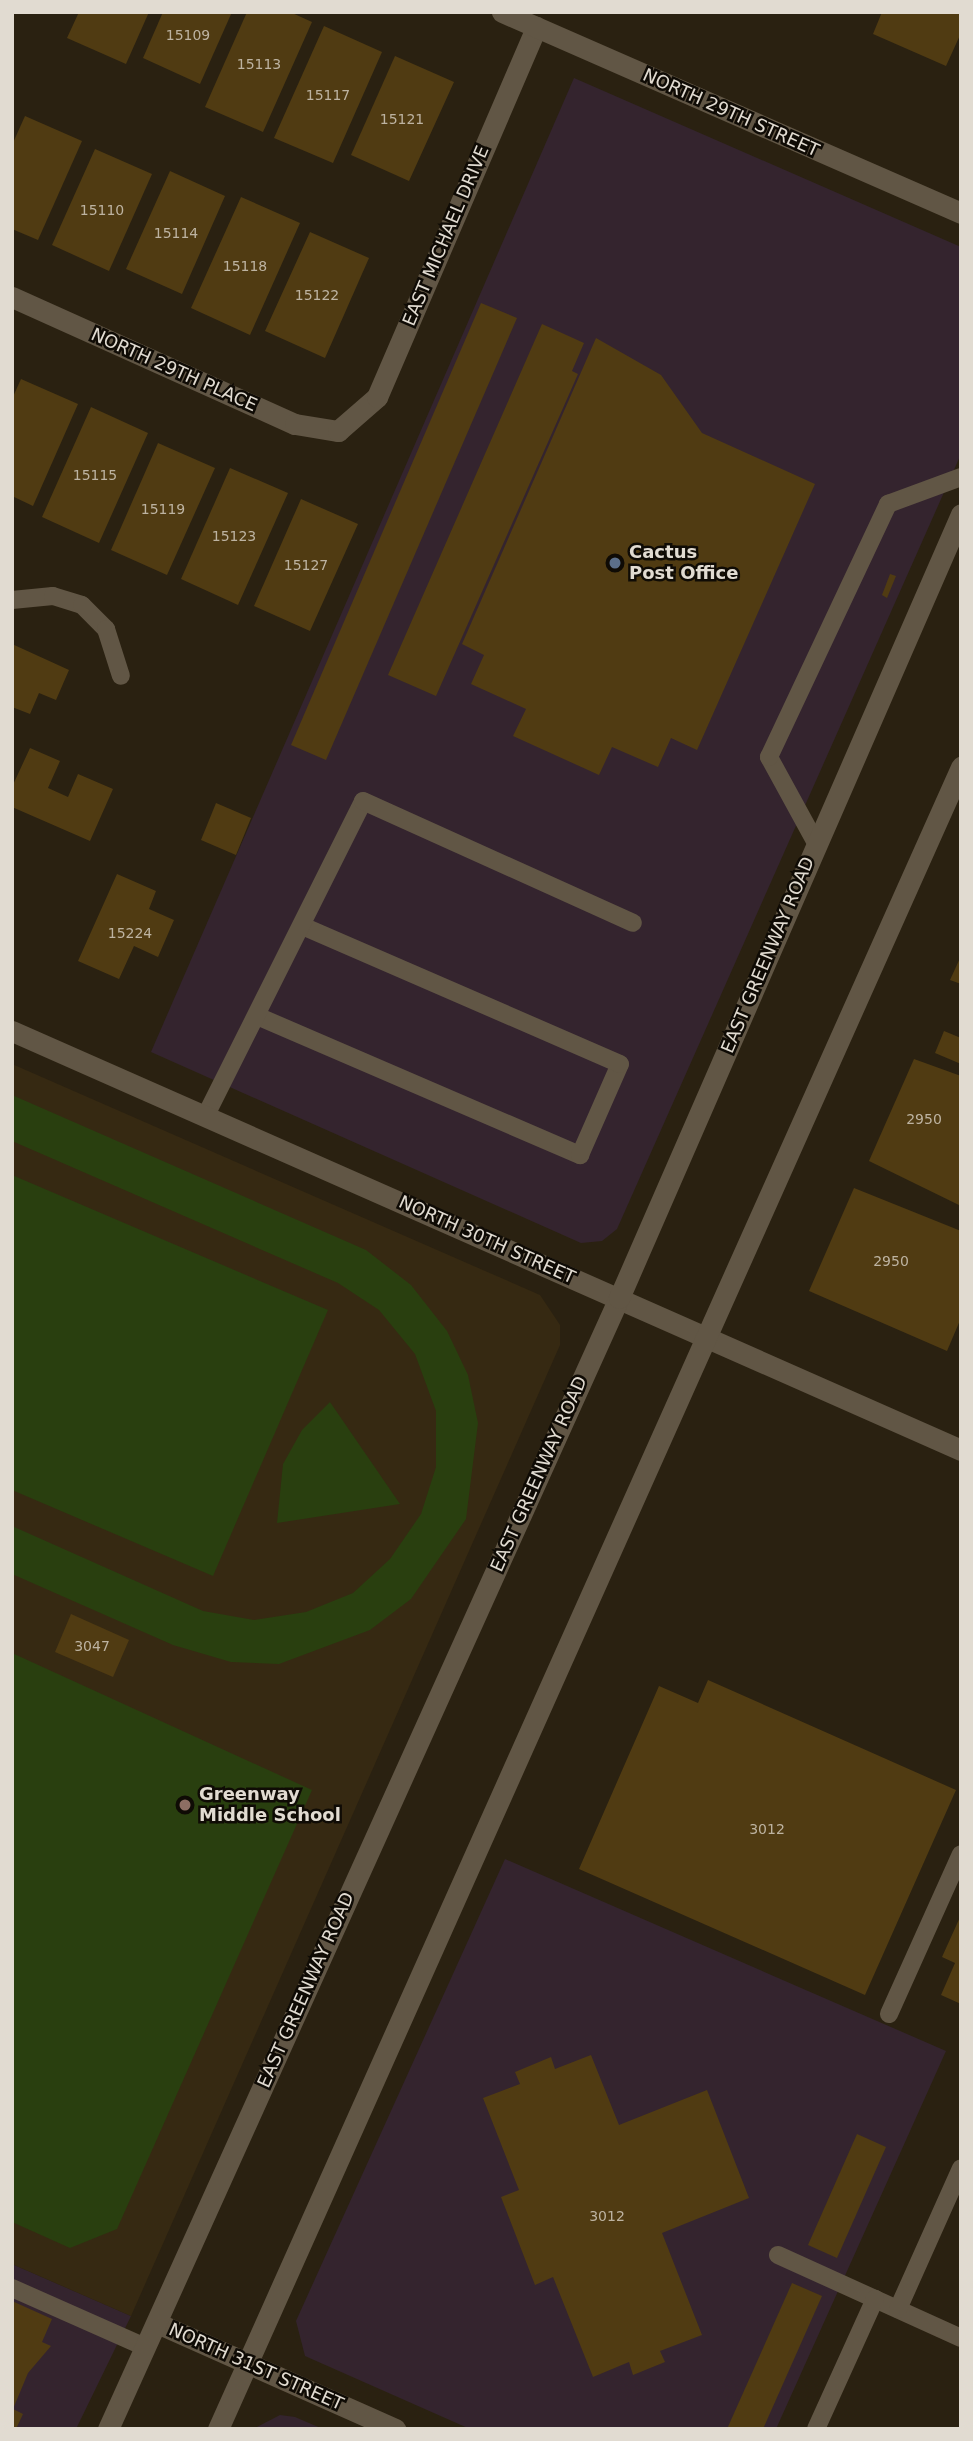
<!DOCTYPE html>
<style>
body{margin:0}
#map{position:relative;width:973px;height:2441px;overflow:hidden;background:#2a2111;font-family:"DejaVu Sans",sans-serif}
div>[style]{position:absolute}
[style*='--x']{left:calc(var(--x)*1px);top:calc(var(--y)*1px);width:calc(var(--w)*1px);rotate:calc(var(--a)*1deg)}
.commercial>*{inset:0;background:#34242e}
.built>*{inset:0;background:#362912}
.green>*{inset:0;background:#293f0f}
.building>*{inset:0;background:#503b12}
.lane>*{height:18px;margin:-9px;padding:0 9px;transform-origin:9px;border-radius:9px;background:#615645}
.street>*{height:21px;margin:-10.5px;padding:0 10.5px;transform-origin:10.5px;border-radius:10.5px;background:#615645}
.secondary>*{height:21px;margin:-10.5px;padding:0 10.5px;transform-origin:10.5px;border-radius:10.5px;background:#615645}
.dots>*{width:19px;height:19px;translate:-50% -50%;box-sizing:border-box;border:4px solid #0f0b05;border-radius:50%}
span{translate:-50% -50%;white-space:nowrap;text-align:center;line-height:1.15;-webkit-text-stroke:5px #0f0b05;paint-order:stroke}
.number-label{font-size:14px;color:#bdb3a1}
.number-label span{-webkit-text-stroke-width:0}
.street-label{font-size:18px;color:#e1dbd1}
.poi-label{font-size:18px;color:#e1dbd1;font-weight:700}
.left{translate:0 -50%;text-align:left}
.frame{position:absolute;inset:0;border:14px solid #e1dbd1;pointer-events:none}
</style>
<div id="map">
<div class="commercial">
<i style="clip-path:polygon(574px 78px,961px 247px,961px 454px,617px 1229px,602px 1241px,581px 1243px,151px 1052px)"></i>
<i style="clip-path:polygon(505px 1859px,946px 2051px,776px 2429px,470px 2429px,305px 2356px,296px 2321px)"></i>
<i style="clip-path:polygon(12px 2264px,131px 2316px,76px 2429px,12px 2429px)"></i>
<i style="clip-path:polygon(280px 2415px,295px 2417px,323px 2429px,253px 2429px)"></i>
</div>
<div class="built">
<i style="clip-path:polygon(12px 1064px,540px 1295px,560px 1325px,560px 1345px,131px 2316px,12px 2264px)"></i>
</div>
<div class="green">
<i style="clip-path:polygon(12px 1095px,366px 1250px,411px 1285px,447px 1331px,468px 1375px,478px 1423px,466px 1519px,411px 1599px,370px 1630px,279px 1664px,231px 1662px,173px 1645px,12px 1574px,12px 1526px,203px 1611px,254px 1620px,306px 1612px,353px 1593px,390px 1559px,421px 1514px,436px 1467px,436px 1411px,415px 1354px,379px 1310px,338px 1283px,12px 1141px)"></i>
<i style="clip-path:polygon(12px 1175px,328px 1310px,213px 1576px,12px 1490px)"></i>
<i style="clip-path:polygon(330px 1402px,400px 1504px,277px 1523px,283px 1464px,302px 1430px)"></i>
<i style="clip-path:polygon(12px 1653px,312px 1790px,117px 2229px,70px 2248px,12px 2222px)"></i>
</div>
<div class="building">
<i style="clip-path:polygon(79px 12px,149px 12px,126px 64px,67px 38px)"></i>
<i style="clip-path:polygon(163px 12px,232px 12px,200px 84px,143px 58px)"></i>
<i style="clip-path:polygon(247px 12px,290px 12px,312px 22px,263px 132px,205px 107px)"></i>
<i style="clip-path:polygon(882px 12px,961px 12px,961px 33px,946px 66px,873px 34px)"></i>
<i style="clip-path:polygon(324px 26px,382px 52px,333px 163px,274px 138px)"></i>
<i style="clip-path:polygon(395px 56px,454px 82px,409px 181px,351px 155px)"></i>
<i style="clip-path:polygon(25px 116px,82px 141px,38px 240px,12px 229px,12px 145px)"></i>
<i style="clip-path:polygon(95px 149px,152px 174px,109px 271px,52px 245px)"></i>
<i style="clip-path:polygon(170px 171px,225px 196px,182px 294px,126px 269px)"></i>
<i style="clip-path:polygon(241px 197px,300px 223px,250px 335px,191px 308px)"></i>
<i style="clip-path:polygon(310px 232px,369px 258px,325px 358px,265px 331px)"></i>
<i style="clip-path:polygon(481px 303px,517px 318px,326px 760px,291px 745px)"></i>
<i style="clip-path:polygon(542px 324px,584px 343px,572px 371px,578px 374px,436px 696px,388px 675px)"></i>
<i style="clip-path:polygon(596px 338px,661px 375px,702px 433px,815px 484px,697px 750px,671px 738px,658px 767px,612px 747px,599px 775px,513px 736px,526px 709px,471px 684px,484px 655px,462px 644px)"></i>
<i style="clip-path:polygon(21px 379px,78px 404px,33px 506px,12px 496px,12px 399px)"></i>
<i style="clip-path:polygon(91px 407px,148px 433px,99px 543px,42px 517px)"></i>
<i style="clip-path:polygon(158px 443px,215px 468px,167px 575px,111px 550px)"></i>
<i style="clip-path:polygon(230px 468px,288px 493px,238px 605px,181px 579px)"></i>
<i style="clip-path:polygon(301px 499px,358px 524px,310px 631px,254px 606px)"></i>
<i style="clip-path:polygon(890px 574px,896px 576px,887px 598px,882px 595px)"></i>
<i style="clip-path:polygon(12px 644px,69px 670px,56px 700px,39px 693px,30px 714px,12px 707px)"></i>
<i style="clip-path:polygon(30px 748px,60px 761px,48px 788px,68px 797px,78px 774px,113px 789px,90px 841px,12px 807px,12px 787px)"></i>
<i style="clip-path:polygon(216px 803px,251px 818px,236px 855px,201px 840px)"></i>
<i style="clip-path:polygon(117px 874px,156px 891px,149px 909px,174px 920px,158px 957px,134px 946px,119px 979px,78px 961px)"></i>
<i style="clip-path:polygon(961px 956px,961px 984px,950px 980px)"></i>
<i style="clip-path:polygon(944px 1031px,961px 1038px,961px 1064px,935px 1053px)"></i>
<i style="clip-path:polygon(914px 1059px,961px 1076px,961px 1206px,869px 1161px)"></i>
<i style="clip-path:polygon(854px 1188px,961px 1231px,961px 1318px,947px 1351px,809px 1291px)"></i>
<i style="clip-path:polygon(71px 1614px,129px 1640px,113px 1677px,55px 1652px)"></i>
<i style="clip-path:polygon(708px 1680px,956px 1790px,865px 1995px,579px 1869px,659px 1686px,698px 1703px)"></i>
<i style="clip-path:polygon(961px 1915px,961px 2004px,941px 1995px,955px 1963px,942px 1957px)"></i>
<i style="clip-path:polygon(591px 2055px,619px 2125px,707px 2090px,749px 2198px,662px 2233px,702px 2335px,660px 2351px,665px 2362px,633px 2375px,629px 2362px,593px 2377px,553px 2277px,535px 2285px,501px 2197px,519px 2190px,483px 2098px,520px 2084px,515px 2072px,551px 2057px,555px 2069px)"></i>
<i style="clip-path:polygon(857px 2134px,886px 2147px,837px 2258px,808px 2245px)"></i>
<i style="clip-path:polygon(792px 2283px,822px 2296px,763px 2429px,727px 2429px)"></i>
<i style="clip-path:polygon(12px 2301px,52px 2319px,42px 2342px,51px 2346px,28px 2373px,13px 2409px,23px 2414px,16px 2429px,12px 2429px)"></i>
</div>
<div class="lane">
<i style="--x:12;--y:600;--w:41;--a:-5.6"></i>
<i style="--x:53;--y:596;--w:30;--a:17"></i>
<i style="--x:82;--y:605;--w:34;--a:45"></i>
<i style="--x:106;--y:629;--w:49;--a:72.3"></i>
<i style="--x:816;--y:843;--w:98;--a:-118.7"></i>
<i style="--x:769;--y:757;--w:280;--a:-64.8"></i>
<i style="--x:888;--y:504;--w:78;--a:-20.3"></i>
<i style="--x:257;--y:1016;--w:352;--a:23.3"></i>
<i style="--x:580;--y:1155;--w:99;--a:-66.3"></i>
<i style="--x:620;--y:1064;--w:347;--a:-156.5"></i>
<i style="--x:205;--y:1117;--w:353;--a:-63.4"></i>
<i style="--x:363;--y:801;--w:296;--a:24.3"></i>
<i style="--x:889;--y:2014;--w:175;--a:-65.8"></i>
<i style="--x:778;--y:2255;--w:201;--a:24.4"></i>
<i style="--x:12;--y:2288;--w:145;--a:23.9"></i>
<i style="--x:898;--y:2309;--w:154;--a:-65.9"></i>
<i style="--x:816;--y:2429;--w:143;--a:-65.6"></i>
</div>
<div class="street">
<i style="--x:12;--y:297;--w:310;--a:24.2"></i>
<i style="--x:295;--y:424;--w:44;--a:9.2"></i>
<i style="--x:338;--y:431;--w:52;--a:-41.1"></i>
<i style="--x:377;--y:397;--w:403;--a:-66.7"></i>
<i style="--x:12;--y:1031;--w:1037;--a:23.82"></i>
<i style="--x:157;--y:2323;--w:261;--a:24"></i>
</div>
<div class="secondary">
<i style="--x:502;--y:12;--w:501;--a:23.65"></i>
<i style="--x:108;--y:2429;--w:1241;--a:-65.69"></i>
<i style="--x:619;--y:1298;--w:855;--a:-66.43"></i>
<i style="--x:218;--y:2429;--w:1821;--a:-65.91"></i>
</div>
<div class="dots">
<i style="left:615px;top:563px;background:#5c6f8a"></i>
<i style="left:185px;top:1805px;background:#8d6e63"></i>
</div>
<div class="number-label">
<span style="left:188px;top:35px">15109</span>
<span style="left:259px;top:64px">15113</span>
<span style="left:328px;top:95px">15117</span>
<span style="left:402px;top:119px">15121</span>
<span style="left:102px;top:210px">15110</span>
<span style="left:176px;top:233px">15114</span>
<span style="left:245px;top:266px">15118</span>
<span style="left:317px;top:295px">15122</span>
<span style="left:95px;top:475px">15115</span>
<span style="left:163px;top:509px">15119</span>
<span style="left:234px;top:536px">15123</span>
<span style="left:306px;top:565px">15127</span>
<span style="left:130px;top:933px">15224</span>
<span style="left:924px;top:1119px">2950</span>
<span style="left:891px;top:1261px">2950</span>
<span style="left:92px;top:1646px">3047</span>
<span style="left:767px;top:1829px">3012</span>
<span style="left:607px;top:2216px">3012</span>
</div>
<div class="street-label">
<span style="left:731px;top:113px;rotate:24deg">NORTH 29TH STREET</span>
<span style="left:446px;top:236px;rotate:-67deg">EAST MICHAEL DRIVE</span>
<span style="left:174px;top:370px;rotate:24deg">NORTH 29TH PLACE</span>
<span style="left:768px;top:955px;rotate:-67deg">EAST GREENWAY ROAD</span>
<span style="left:487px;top:1240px;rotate:24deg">NORTH 30TH STREET</span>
<span style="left:539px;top:1474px;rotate:-66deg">EAST GREENWAY ROAD</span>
<span style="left:306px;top:1990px;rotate:-66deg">EAST GREENWAY ROAD</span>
<span style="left:256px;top:2367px;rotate:24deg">NORTH 31ST STREET</span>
</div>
<div class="poi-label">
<span class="left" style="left:629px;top:563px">Cactus<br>Post Office</span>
<span class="left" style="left:199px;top:1805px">Greenway<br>Middle School</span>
</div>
<div class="frame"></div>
</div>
